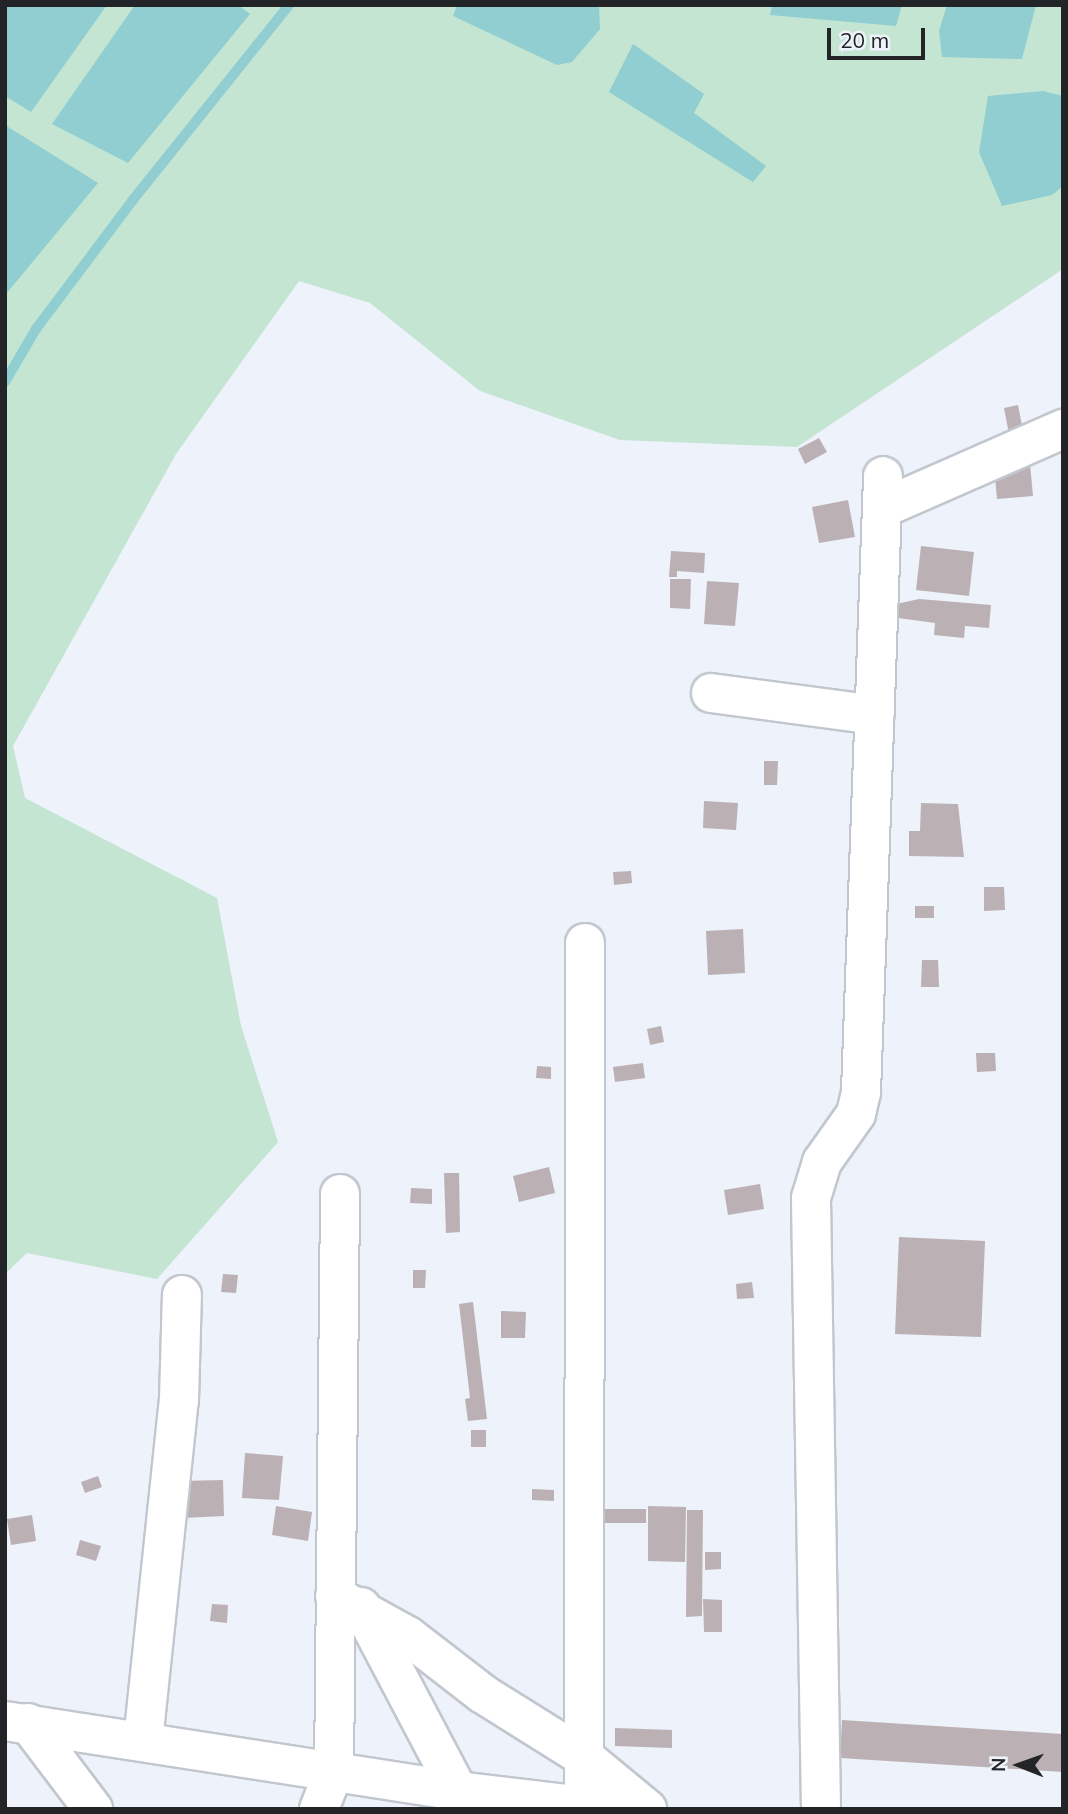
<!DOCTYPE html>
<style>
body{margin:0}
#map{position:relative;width:1068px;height:1814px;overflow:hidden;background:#edf2fb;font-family:Mulish,sans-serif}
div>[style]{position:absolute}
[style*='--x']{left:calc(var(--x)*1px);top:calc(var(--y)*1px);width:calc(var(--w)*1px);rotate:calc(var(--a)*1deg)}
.green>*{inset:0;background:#c3e5d1}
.water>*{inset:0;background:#90ced1}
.stream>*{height:10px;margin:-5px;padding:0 5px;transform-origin:5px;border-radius:5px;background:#90ced1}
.building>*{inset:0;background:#bbb1b4}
.roads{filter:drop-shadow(2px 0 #c2c7cf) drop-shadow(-2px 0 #c2c7cf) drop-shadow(0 2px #c2c7cf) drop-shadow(0 -2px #c2c7cf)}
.minor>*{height:38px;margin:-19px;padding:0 19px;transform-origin:19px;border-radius:19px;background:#fff}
span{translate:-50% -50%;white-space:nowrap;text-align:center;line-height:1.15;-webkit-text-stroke:7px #edf2fb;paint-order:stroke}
.frame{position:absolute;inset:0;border:7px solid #222427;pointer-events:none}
.north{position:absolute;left:984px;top:1730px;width:70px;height:70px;-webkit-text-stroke:5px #edf2fb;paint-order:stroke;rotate:271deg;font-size:19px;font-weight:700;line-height:28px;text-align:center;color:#222427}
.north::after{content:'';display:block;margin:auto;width:24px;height:32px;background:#222427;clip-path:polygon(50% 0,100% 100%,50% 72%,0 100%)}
.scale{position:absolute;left:827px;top:28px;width:98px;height:32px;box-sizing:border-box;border:4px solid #222427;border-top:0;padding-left:9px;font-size:21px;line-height:24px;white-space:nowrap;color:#222427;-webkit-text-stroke:5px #edf2fb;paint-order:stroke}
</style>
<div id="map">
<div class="green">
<i style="clip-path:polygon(5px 5px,1063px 5px,1063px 269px,797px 447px,620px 440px,480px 391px,370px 303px,299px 281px,176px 454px,13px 746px,25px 798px,217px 898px,241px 1026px,278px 1142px,157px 1279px,27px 1253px,5px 1274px)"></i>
</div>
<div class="water">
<i style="clip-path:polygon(5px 5px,107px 5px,31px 112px,5px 96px)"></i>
<i style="clip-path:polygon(135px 5px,238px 5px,250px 14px,128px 163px,52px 124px)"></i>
<i style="clip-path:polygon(457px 5px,599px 5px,600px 29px,572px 62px,557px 65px,453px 16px)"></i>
<i style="clip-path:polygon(772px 5px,902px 5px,896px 26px,770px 15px)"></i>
<i style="clip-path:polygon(947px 5px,1036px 5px,1022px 59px,942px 57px,939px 31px)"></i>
<i style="clip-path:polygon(633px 44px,704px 94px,694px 113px,766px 166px,753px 182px,609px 92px)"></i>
<i style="clip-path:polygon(1043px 91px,1063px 96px,1063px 186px,1052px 195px,1002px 206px,979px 152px,988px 96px)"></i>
<i style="clip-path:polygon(5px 125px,98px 183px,6px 294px,5px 293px)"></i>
</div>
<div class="stream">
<i style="--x:5;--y:382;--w:61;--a:-59.7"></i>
<i style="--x:36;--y:329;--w:160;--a:-53.1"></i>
<i style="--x:132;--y:201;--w:251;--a:-51.3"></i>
</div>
<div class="building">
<i style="clip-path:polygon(1018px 405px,1024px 436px,1010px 439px,1004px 408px)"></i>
<i style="clip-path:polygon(819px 438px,827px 452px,805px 464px,798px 449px)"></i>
<i style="clip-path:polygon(1030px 464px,1033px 496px,997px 499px,994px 466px)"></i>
<i style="clip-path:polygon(848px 500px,855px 537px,819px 543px,812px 507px)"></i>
<i style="clip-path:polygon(921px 546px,974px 552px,969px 596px,916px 590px)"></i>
<i style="clip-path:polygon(671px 551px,705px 553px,704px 573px,677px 571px,677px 577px,669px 577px)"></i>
<i style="clip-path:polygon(670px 579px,691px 579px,690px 609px,670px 608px)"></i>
<i style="clip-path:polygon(707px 581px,739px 583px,735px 626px,704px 624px)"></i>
<i style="clip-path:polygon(919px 599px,991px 605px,989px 628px,965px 626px,964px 638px,934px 635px,935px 623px,891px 617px,892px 605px)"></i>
<i style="clip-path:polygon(764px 761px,778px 761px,777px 785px,764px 785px)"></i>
<i style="clip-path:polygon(704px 801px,738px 803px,736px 830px,703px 828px)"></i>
<i style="clip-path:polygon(921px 803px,958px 804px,964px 857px,909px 856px,909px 831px,920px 831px)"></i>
<i style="clip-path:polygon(631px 871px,632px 883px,614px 885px,613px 872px)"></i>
<i style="clip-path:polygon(984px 887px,1004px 887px,1005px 910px,984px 911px)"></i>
<i style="clip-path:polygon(915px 906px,934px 906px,934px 918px,915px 918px)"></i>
<i style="clip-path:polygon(743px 929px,745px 973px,708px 975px,706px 931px)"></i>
<i style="clip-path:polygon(922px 960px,938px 960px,939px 987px,921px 987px)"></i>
<i style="clip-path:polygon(661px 1026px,664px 1042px,650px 1045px,647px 1029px)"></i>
<i style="clip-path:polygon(976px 1053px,995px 1053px,996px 1071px,977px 1072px)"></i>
<i style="clip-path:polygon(643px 1063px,645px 1078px,615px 1082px,613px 1067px)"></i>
<i style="clip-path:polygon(537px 1066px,551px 1067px,551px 1079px,536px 1078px)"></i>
<i style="clip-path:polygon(549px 1167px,555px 1193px,519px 1202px,513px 1176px)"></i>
<i style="clip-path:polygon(444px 1173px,459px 1173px,460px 1232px,446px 1233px)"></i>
<i style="clip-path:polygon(760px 1184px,764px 1209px,728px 1215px,724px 1190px)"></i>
<i style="clip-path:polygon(411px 1188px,432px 1189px,432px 1204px,410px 1203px)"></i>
<i style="clip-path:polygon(899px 1237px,985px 1241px,981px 1337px,895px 1334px)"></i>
<i style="clip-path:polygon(413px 1270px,426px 1270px,425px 1288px,413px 1288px)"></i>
<i style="clip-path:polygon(223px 1274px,238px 1275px,236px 1293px,221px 1292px)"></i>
<i style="clip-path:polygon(752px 1282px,754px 1298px,737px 1299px,736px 1284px)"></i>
<i style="clip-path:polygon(473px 1302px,487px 1419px,468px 1421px,465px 1399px,470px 1398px,459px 1304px)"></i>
<i style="clip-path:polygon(501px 1311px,526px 1312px,525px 1338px,501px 1338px)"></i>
<i style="clip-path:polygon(471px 1430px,486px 1430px,486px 1447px,471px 1447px)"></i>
<i style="clip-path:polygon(245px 1453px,283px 1456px,279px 1500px,242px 1498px)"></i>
<i style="clip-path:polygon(98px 1476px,102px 1487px,85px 1493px,81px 1482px)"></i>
<i style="clip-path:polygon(223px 1480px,224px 1516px,184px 1518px,182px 1481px)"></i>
<i style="clip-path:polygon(532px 1489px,554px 1490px,554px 1501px,532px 1500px)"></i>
<i style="clip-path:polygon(276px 1506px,312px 1512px,308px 1541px,272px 1535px)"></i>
<i style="clip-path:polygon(648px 1506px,686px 1507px,685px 1562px,648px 1561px)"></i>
<i style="clip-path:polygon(605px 1509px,646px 1509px,646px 1523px,605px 1523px)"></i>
<i style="clip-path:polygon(687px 1510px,703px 1510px,702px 1616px,686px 1617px)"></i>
<i style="clip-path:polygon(32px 1515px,36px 1541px,11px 1545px,7px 1519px)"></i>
<i style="clip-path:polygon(80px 1540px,101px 1546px,96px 1561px,76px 1555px)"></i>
<i style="clip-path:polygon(705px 1552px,721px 1552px,721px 1569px,705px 1570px)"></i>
<i style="clip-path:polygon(703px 1599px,722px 1600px,722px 1632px,704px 1632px)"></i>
<i style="clip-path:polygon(212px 1604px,228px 1605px,227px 1623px,210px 1621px)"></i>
<i style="clip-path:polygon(842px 1720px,1063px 1734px,1063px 1772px,840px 1758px)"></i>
<i style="clip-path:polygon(615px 1728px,672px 1730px,672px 1748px,615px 1746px)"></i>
</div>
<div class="roads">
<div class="minor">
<i style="--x:883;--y:508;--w:197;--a:-23.7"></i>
<i style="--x:711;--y:693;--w:165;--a:7.6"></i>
<i style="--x:335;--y:1596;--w:83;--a:28.7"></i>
<i style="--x:408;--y:1636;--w:95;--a:37.7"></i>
<i style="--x:483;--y:1694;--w:119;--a:32"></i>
<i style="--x:584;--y:1757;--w:82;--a:39.5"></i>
<i style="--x:361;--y:1607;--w:208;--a:62.2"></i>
<i style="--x:5;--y:1721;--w:458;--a:8.8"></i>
<i style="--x:458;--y:1791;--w:151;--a:6.8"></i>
<i style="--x:28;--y:1723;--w:108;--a:52.9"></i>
<i style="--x:143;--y:1741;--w:343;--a:-84"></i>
<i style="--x:179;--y:1400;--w:105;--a:-88.4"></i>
<i style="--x:584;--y:1806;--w:863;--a:-89.93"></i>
<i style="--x:319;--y:1809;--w:41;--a:-68.5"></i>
<i style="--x:334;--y:1771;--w:577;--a:-89.4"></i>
<i style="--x:821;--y:1809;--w:611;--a:-90.94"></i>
<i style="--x:811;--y:1198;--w:38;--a:-73"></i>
<i style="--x:822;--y:1162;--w:59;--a:-54.7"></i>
<i style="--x:856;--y:1114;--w:23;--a:-77"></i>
<i style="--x:861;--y:1092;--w:616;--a:-87.95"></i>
</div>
</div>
<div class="frame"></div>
<div class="north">N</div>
<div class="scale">20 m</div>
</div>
